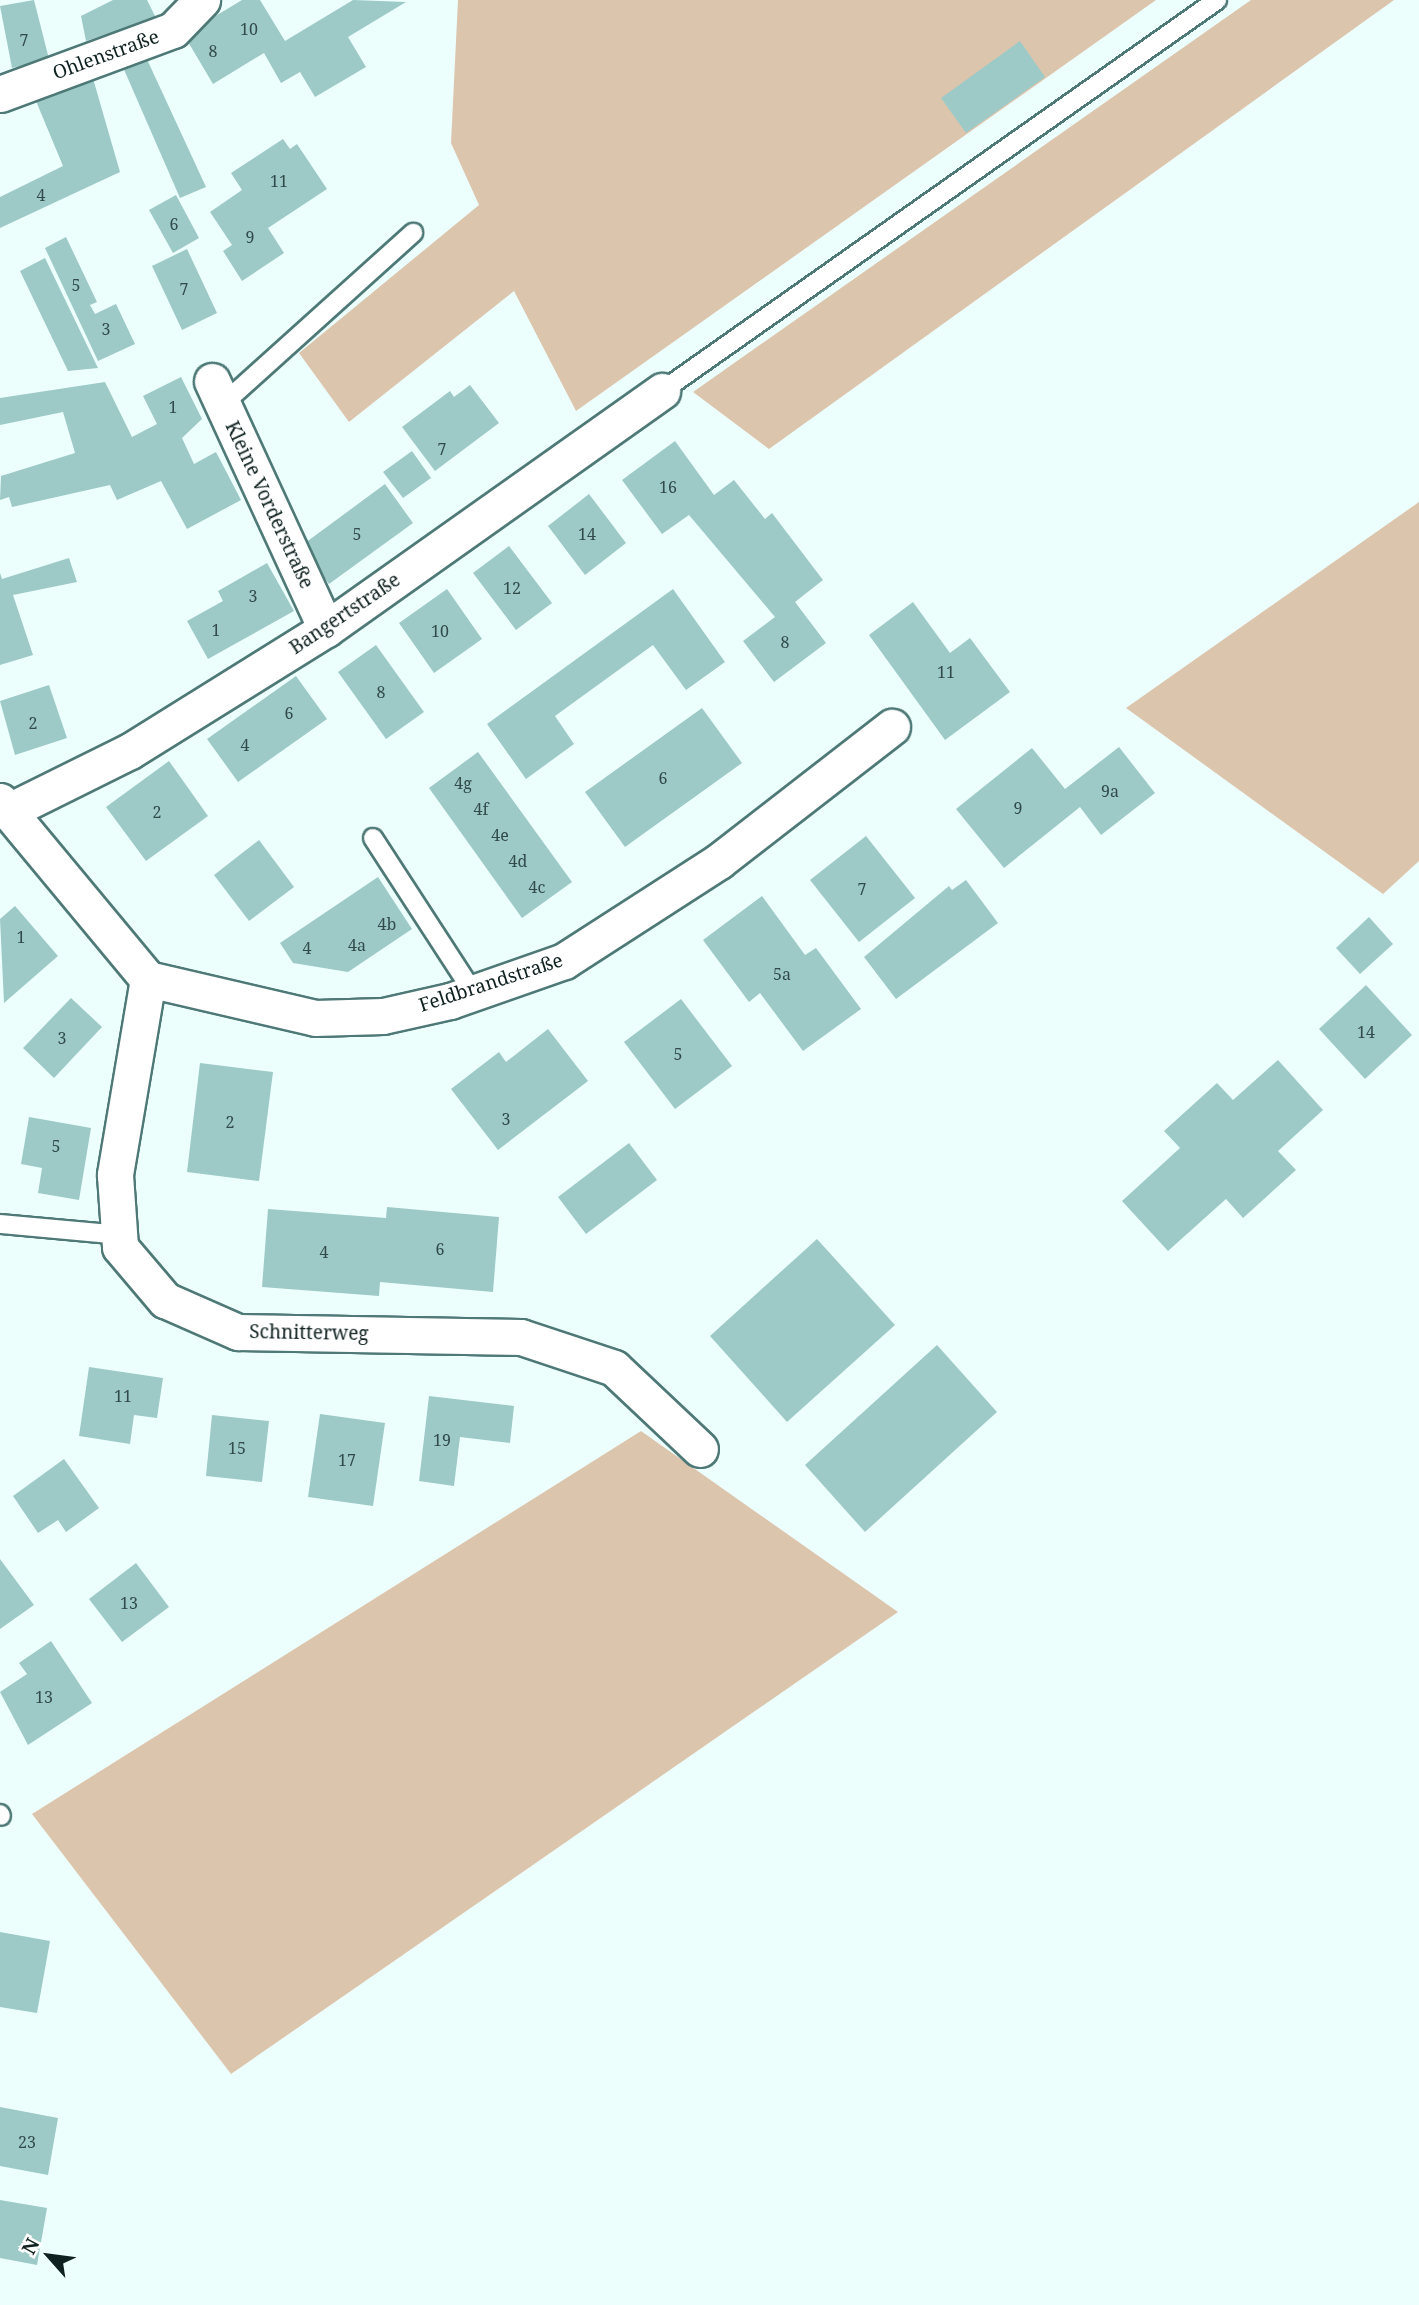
<!DOCTYPE html>
<meta charset="utf-8">
<style>
body{margin:0}
#map{position:relative;width:1419px;height:2305px;overflow:hidden;background:#edfffd;font-family:"Noto Serif",serif}
div>[style]{position:absolute}
[style*='--x']{left:calc(var(--x)*1px);top:calc(var(--y)*1px);width:calc(var(--w)*1px);rotate:calc(var(--a)*1deg)}
.green>*{inset:0;background:#dcc5ad}
.building>*{inset:0;background:#9dcac7}
.roads{filter:drop-shadow(2px 0 #4e7977) drop-shadow(-2px 0 #4e7977) drop-shadow(0 2px #4e7977) drop-shadow(0 -2px #4e7977)}
.lane>*{height:18px;margin:-9px;padding:0 9px;transform-origin:9px;border-radius:9px;background:#fff}
.street>*{height:35px;margin:-17.5px;padding:0 17.5px;transform-origin:17.5px;border-radius:17.5px;background:#fff}
span{translate:-50% -50%;white-space:nowrap;text-align:center;line-height:1.15;-webkit-text-stroke:5px #fff;paint-order:stroke}
.number-label{font-size:16px;color:#324b4a}
.number-label span{-webkit-text-stroke-width:0}
.street-label{font-size:19px;color:#0f2120}
.north{position:absolute;left:14px;top:2221px;width:70px;height:70px;-webkit-text-stroke:5px #fff;paint-order:stroke;rotate:298deg;font-size:19px;font-weight:700;line-height:28px;text-align:center;color:#0f2120}
.north::after{content:'';display:block;margin:auto;width:24px;height:32px;background:#0f2120;clip-path:polygon(50% 0,100% 100%,50% 72%,0 100%)}
</style>
<div id="map">
<div class="green">
<i style="clip-path:polygon(458px 0,1156px 0,576px 411px,514px 291px,349px 422px,299px 353px,479px 205px,451px 143px)"></i>
<i style="clip-path:polygon(1251px 0,1394px 0,769px 449px,693px 392px)"></i>
<i style="clip-path:polygon(1419px 502px,1419px 861px,1383px 894px,1126px 708px)"></i>
<i style="clip-path:polygon(641px 1431px,898px 1612px,231px 2074px,32px 1814px)"></i>
</div>
<div class="building">
<i style="clip-path:polygon(34px 0,49px 59px,12px 68px,0 6px)"></i>
<i style="clip-path:polygon(113px 0,147px 0,156px 18px,86px 41px,81px 16px)"></i>
<i style="clip-path:polygon(242px 0,260px 0,285px 41px,353px 0,406px 2px,348px 37px,366px 67px,315px 97px,300px 72px,281px 83px,264px 53px,213px 84px,184px 35px)"></i>
<i style="clip-path:polygon(1020px 41px,1045px 77px,966px 133px,941px 98px)"></i>
<i style="clip-path:polygon(145px 55px,206px 187px,180px 198px,122px 65px)"></i>
<i style="clip-path:polygon(92px 75px,120px 172px,0 228px,0 197px,63px 166px,36px 101px)"></i>
<i style="clip-path:polygon(283px 139px,290px 149px,297px 144px,327px 189px,268px 228px,284px 253px,242px 281px,223px 251px,232px 245px,210px 212px,242px 190px,231px 173px)"></i>
<i style="clip-path:polygon(176px 195px,199px 238px,173px 253px,149px 210px)"></i>
<i style="clip-path:polygon(66px 237px,97px 302px,90px 305px,95px 314px,116px 304px,135px 344px,98px 361px,45px 248px)"></i>
<i style="clip-path:polygon(187px 249px,217px 313px,182px 330px,152px 266px)"></i>
<i style="clip-path:polygon(45px 258px,98px 368px,68px 371px,20px 271px)"></i>
<i style="clip-path:polygon(181px 377px,202px 419px,182px 438px,194px 464px,216px 452px,241px 500px,187px 529px,161px 481px,117px 500px,110px 485px,12px 507px,9px 497px,0 500px,1px 476px,75px 453px,63px 412px,0 425px,0 398px,105px 382px,132px 437px,157px 424px,143px 396px)"></i>
<i style="clip-path:polygon(470px 385px,499px 423px,435px 471px,402px 427px,450px 391px,454px 397px)"></i>
<i style="clip-path:polygon(675px 441px,714px 495px,734px 480px,765px 519px,772px 513px,823px 580px,795px 602px,826px 643px,774px 682px,743px 641px,775px 617px,689px 515px,662px 534px,622px 480px)"></i>
<i style="clip-path:polygon(412px 451px,431px 478px,403px 498px,383px 472px)"></i>
<i style="clip-path:polygon(385px 484px,413px 523px,329px 584px,301px 546px)"></i>
<i style="clip-path:polygon(589px 494px,626px 543px,585px 575px,548px 526px)"></i>
<i style="clip-path:polygon(509px 546px,552px 603px,516px 630px,473px 573px)"></i>
<i style="clip-path:polygon(69px 558px,77px 582px,13px 595px,33px 655px,0 665px,0 573px,2px 579px)"></i>
<i style="clip-path:polygon(267px 563px,294px 611px,208px 659px,187px 621px,223px 601px,218px 591px)"></i>
<i style="clip-path:polygon(447px 589px,482px 639px,434px 673px,399px 623px)"></i>
<i style="clip-path:polygon(673px 589px,725px 662px,686px 690px,653px 645px,555px 716px,574px 744px,526px 779px,487px 724px)"></i>
<i style="clip-path:polygon(913px 602px,950px 653px,970px 638px,1010px 692px,945px 740px,869px 635px)"></i>
<i style="clip-path:polygon(376px 645px,424px 712px,386px 739px,338px 672px)"></i>
<i style="clip-path:polygon(296px 676px,327px 719px,238px 782px,207px 739px)"></i>
<i style="clip-path:polygon(49px 685px,67px 738px,15px 755px,0 701px)"></i>
<i style="clip-path:polygon(702px 708px,742px 763px,625px 847px,585px 792px)"></i>
<i style="clip-path:polygon(1119px 747px,1155px 793px,1101px 835px,1080px 807px,1004px 868px,956px 809px,1032px 748px,1065px 789px)"></i>
<i style="clip-path:polygon(478px 752px,572px 882px,522px 918px,429px 788px)"></i>
<i style="clip-path:polygon(169px 761px,208px 816px,146px 861px,106px 807px)"></i>
<i style="clip-path:polygon(866px 836px,915px 898px,859px 942px,810px 880px)"></i>
<i style="clip-path:polygon(259px 840px,294px 887px,249px 921px,214px 875px)"></i>
<i style="clip-path:polygon(378px 877px,412px 929px,348px 972px,293px 963px,280px 943px)"></i>
<i style="clip-path:polygon(966px 880px,998px 923px,896px 999px,864px 957px,949px 886px,952px 890px)"></i>
<i style="clip-path:polygon(762px 896px,805px 955px,816px 948px,861px 1009px,803px 1051px,760px 993px,749px 1002px,703px 940px)"></i>
<i style="clip-path:polygon(15px 906px,58px 956px,4px 1003px,0 919px)"></i>
<i style="clip-path:polygon(1369px 917px,1393px 944px,1360px 974px,1336px 948px)"></i>
<i style="clip-path:polygon(1366px 985px,1412px 1035px,1365px 1079px,1319px 1029px)"></i>
<i style="clip-path:polygon(71px 998px,102px 1027px,54px 1078px,23px 1048px)"></i>
<i style="clip-path:polygon(681px 999px,732px 1066px,675px 1109px,624px 1042px)"></i>
<i style="clip-path:polygon(548px 1029px,588px 1081px,498px 1150px,451px 1089px,499px 1052px,506px 1062px)"></i>
<i style="clip-path:polygon(1278px 1060px,1323px 1110px,1278px 1151px,1296px 1170px,1243px 1218px,1226px 1199px,1168px 1251px,1122px 1201px,1180px 1148px,1164px 1131px,1217px 1083px,1233px 1100px)"></i>
<i style="clip-path:polygon(200px 1063px,273px 1072px,259px 1181px,187px 1172px)"></i>
<i style="clip-path:polygon(29px 1117px,91px 1128px,79px 1200px,38px 1193px,42px 1168px,21px 1164px)"></i>
<i style="clip-path:polygon(629px 1143px,657px 1180px,586px 1234px,558px 1197px)"></i>
<i style="clip-path:polygon(387px 1207px,499px 1217px,493px 1292px,380px 1282px,379px 1296px,262px 1287px,268px 1209px,386px 1218px)"></i>
<i style="clip-path:polygon(817px 1239px,895px 1325px,787px 1422px,710px 1336px)"></i>
<i style="clip-path:polygon(937px 1345px,997px 1412px,865px 1532px,805px 1465px)"></i>
<i style="clip-path:polygon(89px 1367px,163px 1378px,157px 1418px,134px 1415px,130px 1444px,79px 1436px)"></i>
<i style="clip-path:polygon(429px 1396px,514px 1406px,510px 1443px,460px 1437px,454px 1486px,419px 1481px)"></i>
<i style="clip-path:polygon(320px 1414px,385px 1423px,373px 1506px,308px 1497px)"></i>
<i style="clip-path:polygon(212px 1415px,269px 1421px,262px 1482px,206px 1476px)"></i>
<i style="clip-path:polygon(64px 1459px,99px 1508px,66px 1532px,58px 1520px,38px 1533px,13px 1496px)"></i>
<i style="clip-path:polygon(0 1559px,34px 1605px,0 1629px)"></i>
<i style="clip-path:polygon(136px 1563px,169px 1607px,122px 1642px,89px 1599px)"></i>
<i style="clip-path:polygon(51px 1641px,92px 1703px,28px 1745px,0 1692px,27px 1674px,19px 1663px)"></i>
<i style="clip-path:polygon(0 1932px,50px 1941px,37px 2013px,0 2007px)"></i>
<i style="clip-path:polygon(0 2107px,58px 2118px,48px 2175px,0 2166px)"></i>
<i style="clip-path:polygon(0 2200px,47px 2208px,37px 2265px,0 2258px)"></i>
</div>
<div class="roads">
<div class="lane">
<i style="--x:662;--y:391;--w:679;--a:-35.16"></i>
<i style="--x:223;--y:404;--w:256;--a:-42"></i>
<i style="--x:373;--y:838;--w:184;--a:57"></i>
<i style="--x:0;--y:1224;--w:121;--a:5.2"></i>
<i style="--x:0;--y:1814;--w:2;--a:63"></i>
</div>
<div class="street">
<i style="--x:0;--y:94;--w:184;--a:-20.3"></i>
<i style="--x:173;--y:30;--w:42;--a:-46"></i>
<i style="--x:212;--y:381;--w:273;--a:65.3"></i>
<i style="--x:0;--y:801;--w:231;--a:50.3"></i>
<i style="--x:148;--y:979;--w:199;--a:99.6"></i>
<i style="--x:115;--y:1175;--w:72;--a:86"></i>
<i style="--x:120;--y:1247;--w:70;--a:49.7"></i>
<i style="--x:165;--y:1300;--w:80;--a:23.7"></i>
<i style="--x:238;--y:1332;--w:283;--a:1"></i>
<i style="--x:521;--y:1337;--w:98;--a:18.4"></i>
<i style="--x:614;--y:1368;--w:118;--a:43.3"></i>
<i style="--x:11;--y:810;--w:133;--a:-26.4"></i>
<i style="--x:130;--y:751;--w:231;--a:-31.9"></i>
<i style="--x:326;--y:629;--w:412;--a:-35.3"></i>
<i style="--x:148;--y:979;--w:171;--a:13.1"></i>
<i style="--x:315;--y:1018;--w:68;--a:-1.7"></i>
<i style="--x:383;--y:1016;--w:69;--a:-12.6"></i>
<i style="--x:450;--y:1001;--w:121;--a:-19.3"></i>
<i style="--x:564;--y:961;--w:184;--a:-32.8"></i>
<i style="--x:719;--y:861;--w:219;--a:-37.8"></i>
</div>
</div>
<div class="number-label">
<span style="left:249px;top:29px">10</span>
<span style="left:24px;top:40px">7</span>
<span style="left:213px;top:51px">8</span>
<span style="left:279px;top:181px">11</span>
<span style="left:41px;top:195px">4</span>
<span style="left:174px;top:224px">6</span>
<span style="left:250px;top:237px">9</span>
<span style="left:76px;top:285px">5</span>
<span style="left:184px;top:289px">7</span>
<span style="left:106px;top:329px">3</span>
<span style="left:173px;top:407px">1</span>
<span style="left:442px;top:449px">7</span>
<span style="left:668px;top:487px">16</span>
<span style="left:357px;top:534px">5</span>
<span style="left:587px;top:534px">14</span>
<span style="left:512px;top:588px">12</span>
<span style="left:253px;top:596px">3</span>
<span style="left:216px;top:630px">1</span>
<span style="left:440px;top:631px">10</span>
<span style="left:785px;top:642px">8</span>
<span style="left:946px;top:672px">11</span>
<span style="left:381px;top:692px">8</span>
<span style="left:289px;top:713px">6</span>
<span style="left:33px;top:723px">2</span>
<span style="left:245px;top:745px">4</span>
<span style="left:663px;top:778px">6</span>
<span style="left:463px;top:783px">4g</span>
<span style="left:1110px;top:791px">9a</span>
<span style="left:1018px;top:808px">9</span>
<span style="left:481px;top:809px">4f</span>
<span style="left:157px;top:812px">2</span>
<span style="left:500px;top:835px">4e</span>
<span style="left:518px;top:861px">4d</span>
<span style="left:537px;top:887px">4c</span>
<span style="left:862px;top:889px">7</span>
<span style="left:387px;top:924px">4b</span>
<span style="left:21px;top:937px">1</span>
<span style="left:357px;top:945px">4a</span>
<span style="left:307px;top:948px">4</span>
<span style="left:782px;top:974px">5a</span>
<span style="left:1366px;top:1032px">14</span>
<span style="left:62px;top:1038px">3</span>
<span style="left:678px;top:1054px">5</span>
<span style="left:506px;top:1119px">3</span>
<span style="left:230px;top:1122px">2</span>
<span style="left:56px;top:1146px">5</span>
<span style="left:440px;top:1249px">6</span>
<span style="left:324px;top:1252px">4</span>
<span style="left:123px;top:1396px">11</span>
<span style="left:442px;top:1440px">19</span>
<span style="left:237px;top:1448px">15</span>
<span style="left:347px;top:1460px">17</span>
<span style="left:129px;top:1603px">13</span>
<span style="left:44px;top:1697px">13</span>
<span style="left:27px;top:2142px">23</span>
</div>
<div class="street-label">
<span style="left:106px;top:55px;rotate:-20deg">Ohlenstraße</span>
<span style="left:269px;top:505px;rotate:65deg">Kleine Vorderstraße</span>
<span style="left:345px;top:614px;rotate:-34deg">Bangertstraße</span>
<span style="left:491px;top:983px;rotate:-18deg">Feldbrandstraße</span>
<span style="left:309px;top:1333px;rotate:1deg">Schnitterweg</span>
</div>
<div class="north">N</div>
</div>
